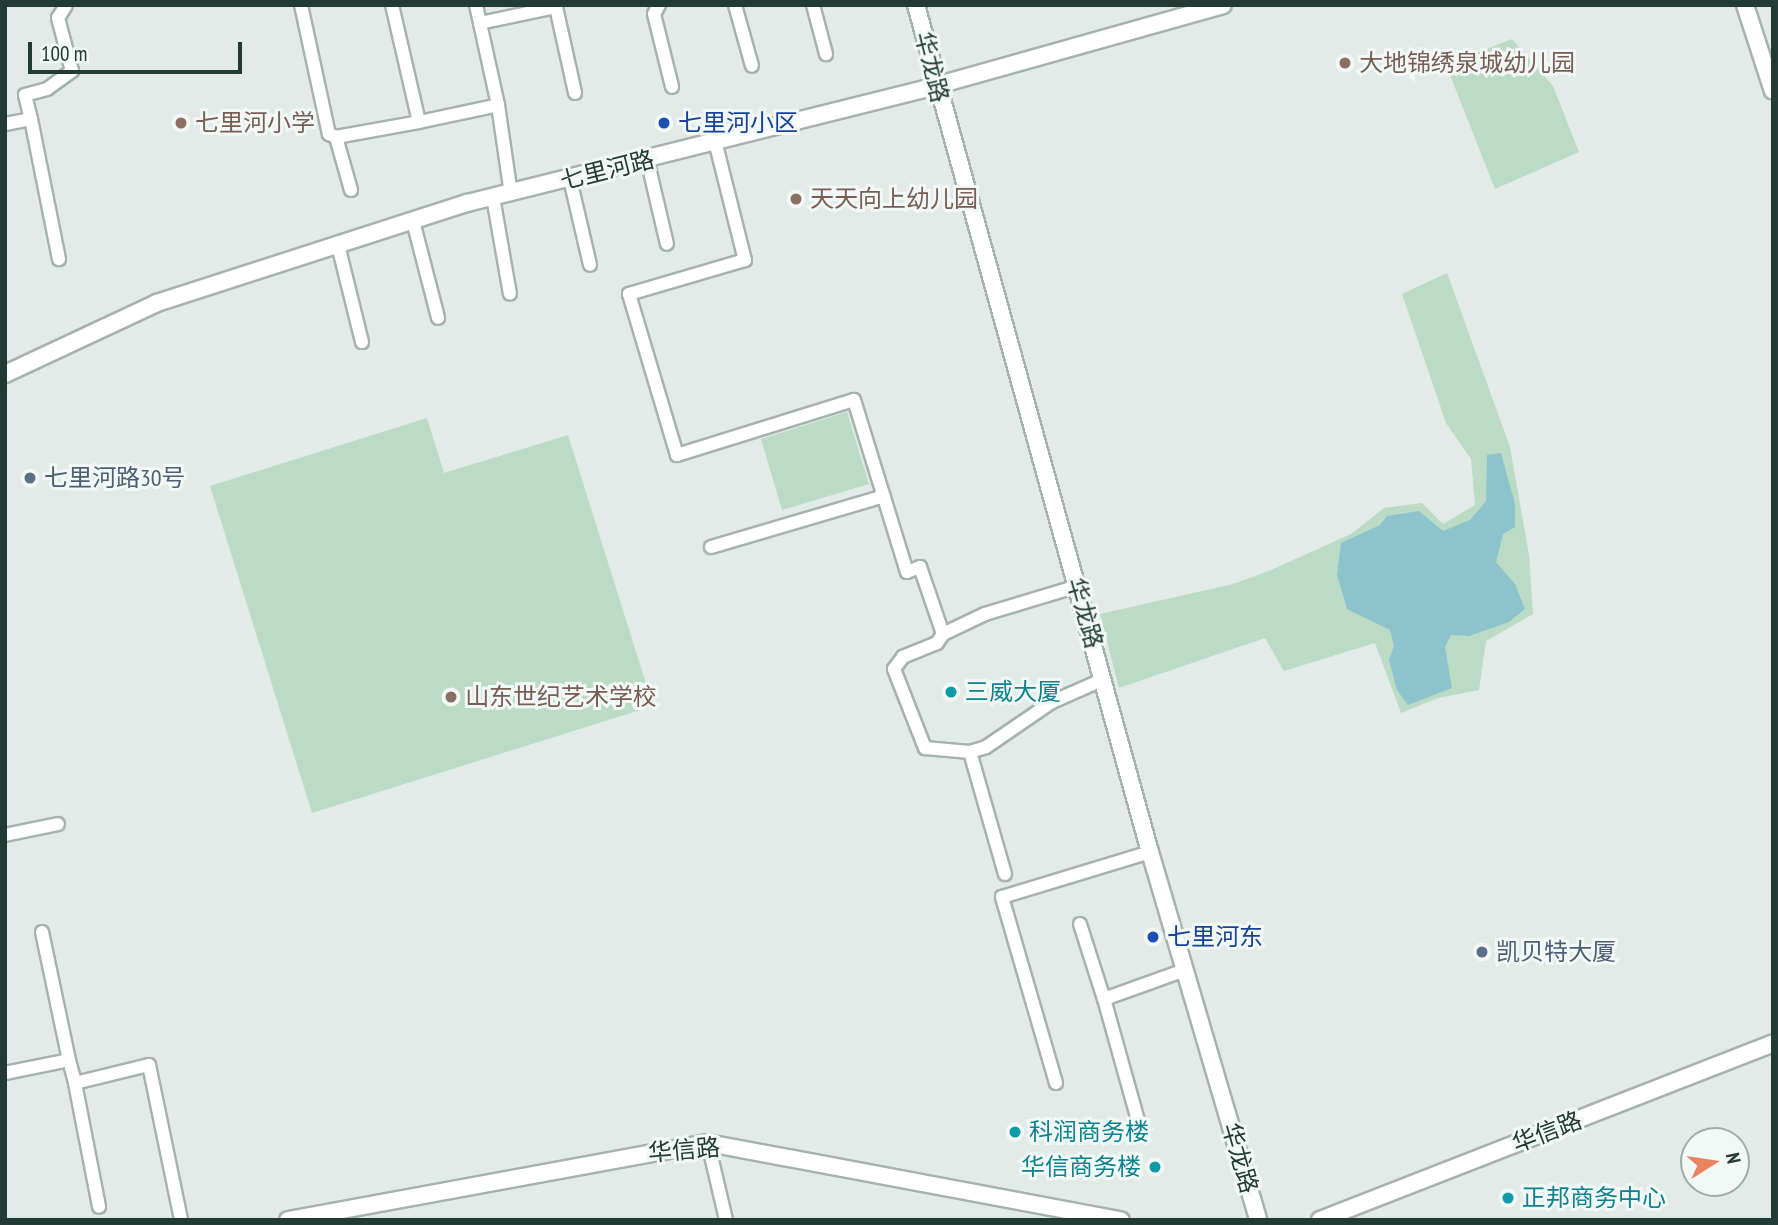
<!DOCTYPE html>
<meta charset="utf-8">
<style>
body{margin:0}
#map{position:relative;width:1778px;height:1225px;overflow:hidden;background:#e2ebe7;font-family:"PT Sans Narrow","Noto Sans SC",sans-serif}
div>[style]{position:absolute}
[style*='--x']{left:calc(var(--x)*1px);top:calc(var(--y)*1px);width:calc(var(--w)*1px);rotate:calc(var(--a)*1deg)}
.green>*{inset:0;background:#bbdbc4}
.water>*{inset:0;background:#8cc3cd}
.roads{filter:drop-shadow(2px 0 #a5b3ae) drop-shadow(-2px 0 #a5b3ae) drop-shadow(0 2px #a5b3ae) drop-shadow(0 -2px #a5b3ae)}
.street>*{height:12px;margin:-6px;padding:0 6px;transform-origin:6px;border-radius:6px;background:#fff}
.secondary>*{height:16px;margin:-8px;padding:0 8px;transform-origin:8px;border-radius:8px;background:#fff}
.dots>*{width:19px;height:19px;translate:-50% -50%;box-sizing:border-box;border:4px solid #f2f8f5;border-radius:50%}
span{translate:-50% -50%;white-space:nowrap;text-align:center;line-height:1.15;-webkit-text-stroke:6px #f2f8f5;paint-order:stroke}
.education-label{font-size:24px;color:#785e54}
.left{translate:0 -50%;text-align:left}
.street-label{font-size:24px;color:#233b35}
.transit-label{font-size:24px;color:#164399}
.service-label{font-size:24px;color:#4e5e75}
.culture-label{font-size:24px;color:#0d838f}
.right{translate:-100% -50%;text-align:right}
.frame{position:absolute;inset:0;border:7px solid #233b35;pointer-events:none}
.north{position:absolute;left:1680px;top:1127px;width:70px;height:70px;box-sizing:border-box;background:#f2f8f5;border:2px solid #9faca8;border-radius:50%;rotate:78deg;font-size:19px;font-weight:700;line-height:28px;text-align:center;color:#233b35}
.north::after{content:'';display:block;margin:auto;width:24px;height:32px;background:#ea8360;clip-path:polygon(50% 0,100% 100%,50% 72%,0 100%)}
.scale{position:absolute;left:28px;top:42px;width:214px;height:32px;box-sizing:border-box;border:4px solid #233b35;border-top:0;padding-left:9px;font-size:21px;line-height:24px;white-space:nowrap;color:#233b35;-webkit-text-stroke:5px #f2f8f5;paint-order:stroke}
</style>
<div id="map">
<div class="green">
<i style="clip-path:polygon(1512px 39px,1553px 86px,1579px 152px,1495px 189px,1446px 65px)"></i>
<i style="clip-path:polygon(1447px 273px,1510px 447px,1529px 555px,1533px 614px,1486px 641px,1479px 690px,1438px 698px,1401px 713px,1375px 643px,1284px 671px,1265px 638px,1119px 688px,1100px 614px,1233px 584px,1269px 571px,1351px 534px,1384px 508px,1422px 503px,1443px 524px,1475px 505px,1471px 459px,1446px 423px,1402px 294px)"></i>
<i style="clip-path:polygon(847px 412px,869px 484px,782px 510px,761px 439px)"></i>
<i style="clip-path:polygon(427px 418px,444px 473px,568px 435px,653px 706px,312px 813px,210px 486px)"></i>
</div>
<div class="water">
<i style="clip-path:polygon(1501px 453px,1515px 504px,1515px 527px,1503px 534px,1496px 562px,1515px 584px,1525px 609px,1509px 622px,1469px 636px,1451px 635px,1445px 647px,1452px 688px,1408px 705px,1397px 690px,1389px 660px,1394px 646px,1390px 630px,1347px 609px,1337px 575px,1341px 543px,1380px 525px,1387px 516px,1419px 511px,1443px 531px,1470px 520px,1486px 501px,1487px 455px)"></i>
</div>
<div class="roads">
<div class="street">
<i style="--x:301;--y:5;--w:132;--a:77.8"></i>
<i style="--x:329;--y:134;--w:8;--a:23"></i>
<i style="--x:392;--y:5;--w:120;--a:77"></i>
<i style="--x:419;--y:122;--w:81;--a:-12.1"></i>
<i style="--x:476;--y:5;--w:102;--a:77.6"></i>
<i style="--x:498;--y:105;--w:90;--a:81.7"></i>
<i style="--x:659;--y:5;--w:10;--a:119"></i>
<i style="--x:654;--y:14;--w:75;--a:76.1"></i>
<i style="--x:735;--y:5;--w:63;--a:74.4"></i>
<i style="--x:813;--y:5;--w:51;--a:75.1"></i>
<i style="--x:480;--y:23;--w:78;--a:-11.9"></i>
<i style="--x:556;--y:7;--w:88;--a:77.5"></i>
<i style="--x:31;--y:119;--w:143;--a:78.7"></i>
<i style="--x:5;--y:124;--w:26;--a:-11"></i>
<i style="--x:31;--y:119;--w:25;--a:-104"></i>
<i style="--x:25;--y:95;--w:23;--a:-15"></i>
<i style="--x:47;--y:89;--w:31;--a:-36"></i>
<i style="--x:72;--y:71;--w:55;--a:-104.8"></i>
<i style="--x:58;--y:18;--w:15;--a:-58"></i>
<i style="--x:715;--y:141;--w:123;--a:75.9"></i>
<i style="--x:745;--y:260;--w:121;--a:163.7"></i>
<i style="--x:629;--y:294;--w:168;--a:73.4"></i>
<i style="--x:677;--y:455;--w:185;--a:-17.3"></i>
<i style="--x:854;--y:400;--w:180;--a:72.9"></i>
<i style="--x:907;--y:572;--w:14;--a:-21"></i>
<i style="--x:920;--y:567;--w:71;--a:71.1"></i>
<i style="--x:943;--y:634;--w:11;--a:124"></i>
<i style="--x:937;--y:643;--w:37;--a:158"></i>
<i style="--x:903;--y:657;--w:15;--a:127"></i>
<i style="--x:894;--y:669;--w:85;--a:68.6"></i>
<i style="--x:925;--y:748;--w:45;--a:5.1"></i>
<i style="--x:970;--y:752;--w:17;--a:-17"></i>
<i style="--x:986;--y:747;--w:80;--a:-34.3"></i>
<i style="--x:1052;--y:702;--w:57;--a:-23.9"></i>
<i style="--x:647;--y:159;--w:87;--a:76.8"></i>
<i style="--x:570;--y:179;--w:88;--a:76.9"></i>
<i style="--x:351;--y:190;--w:55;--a:-105.8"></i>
<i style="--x:336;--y:137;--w:84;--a:-10.2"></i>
<i style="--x:493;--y:197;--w:98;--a:80.1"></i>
<i style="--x:413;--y:221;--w:100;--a:75.5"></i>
<i style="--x:338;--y:245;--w:100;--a:76.1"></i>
<i style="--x:711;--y:547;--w:180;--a:-16.4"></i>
<i style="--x:943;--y:634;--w:47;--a:-25.5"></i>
<i style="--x:985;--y:614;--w:97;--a:-16.8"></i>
<i style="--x:970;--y:752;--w:127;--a:74"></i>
<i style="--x:5;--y:835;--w:54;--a:-11.7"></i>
<i style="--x:1080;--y:924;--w:79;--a:72.3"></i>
<i style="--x:42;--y:932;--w:131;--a:78.1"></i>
<i style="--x:5;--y:1073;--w:65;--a:-11.5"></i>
<i style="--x:69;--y:1060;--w:24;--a:75"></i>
<i style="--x:75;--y:1083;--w:76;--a:-13.7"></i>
<i style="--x:149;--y:1065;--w:158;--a:78.3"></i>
<i style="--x:75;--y:1083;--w:126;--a:79"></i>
<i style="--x:1056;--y:1083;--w:194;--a:-106.2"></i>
<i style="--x:1002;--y:897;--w:155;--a:-16.9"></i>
<i style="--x:1139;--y:1124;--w:130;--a:-105.6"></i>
<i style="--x:1104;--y:999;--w:86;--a:-19.7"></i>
<i style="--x:708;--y:1143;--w:79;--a:76.8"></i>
</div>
<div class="secondary">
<i style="--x:916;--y:5;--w:879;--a:74.56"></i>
<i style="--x:1150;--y:852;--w:384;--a:73.6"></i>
<i style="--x:1745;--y:5;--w:90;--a:72"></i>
<i style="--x:5;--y:374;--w:168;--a:-25"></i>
<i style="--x:157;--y:303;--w:326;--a:-17.9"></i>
<i style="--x:467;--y:203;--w:482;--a:-14"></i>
<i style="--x:935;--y:86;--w:299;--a:-15.7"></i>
<i style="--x:288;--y:1220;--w:427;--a:-10.4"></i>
<i style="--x:708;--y:1143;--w:420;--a:10.6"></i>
<i style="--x:1320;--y:1220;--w:486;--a:-21.3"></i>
</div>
</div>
<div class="dots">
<i style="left:1345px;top:63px;background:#8d6e63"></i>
<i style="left:181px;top:123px;background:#8d6e63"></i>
<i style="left:664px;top:123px;background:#1a4fb4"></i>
<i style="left:796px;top:199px;background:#8d6e63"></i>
<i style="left:30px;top:478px;background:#5c6f8a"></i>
<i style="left:951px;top:692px;background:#0f9aa8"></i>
<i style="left:451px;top:697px;background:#8d6e63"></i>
<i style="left:1153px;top:937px;background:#1a4fb4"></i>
<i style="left:1482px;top:952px;background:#5c6f8a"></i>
<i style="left:1015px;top:1132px;background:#0f9aa8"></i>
<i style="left:1155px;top:1167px;background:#0f9aa8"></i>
<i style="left:1508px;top:1198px;background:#0f9aa8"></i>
</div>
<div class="education-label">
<span class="left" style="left:1359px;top:63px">大地锦绣泉城幼儿园</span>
<span class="left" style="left:195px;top:123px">七里河小学</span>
<span class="left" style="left:810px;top:199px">天天向上幼儿园</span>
<span class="left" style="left:465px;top:697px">山东世纪艺术学校</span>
</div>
<div class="street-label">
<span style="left:932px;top:67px;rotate:76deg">华龙路</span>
<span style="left:607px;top:170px;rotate:-14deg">七里河路</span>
<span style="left:1085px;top:613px;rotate:74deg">华龙路</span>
<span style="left:1547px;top:1132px;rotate:-21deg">华信路</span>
<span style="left:684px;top:1150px;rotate:-5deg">华信路</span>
<span style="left:1240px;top:1158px;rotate:74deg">华龙路</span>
</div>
<div class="transit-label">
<span class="left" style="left:678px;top:123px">七里河小区</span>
<span class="left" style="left:1167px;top:937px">七里河东</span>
</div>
<div class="service-label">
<span class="left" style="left:44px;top:478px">七里河路30号</span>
<span class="left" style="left:1496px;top:952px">凯贝特大厦</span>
</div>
<div class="culture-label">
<span class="left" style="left:965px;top:692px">三威大厦</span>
<span class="left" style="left:1029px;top:1132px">科润商务楼</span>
<span class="right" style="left:1141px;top:1167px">华信商务楼</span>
<span class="left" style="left:1522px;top:1198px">正邦商务中心</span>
</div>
<div class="frame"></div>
<div class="north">N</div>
<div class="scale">100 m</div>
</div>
